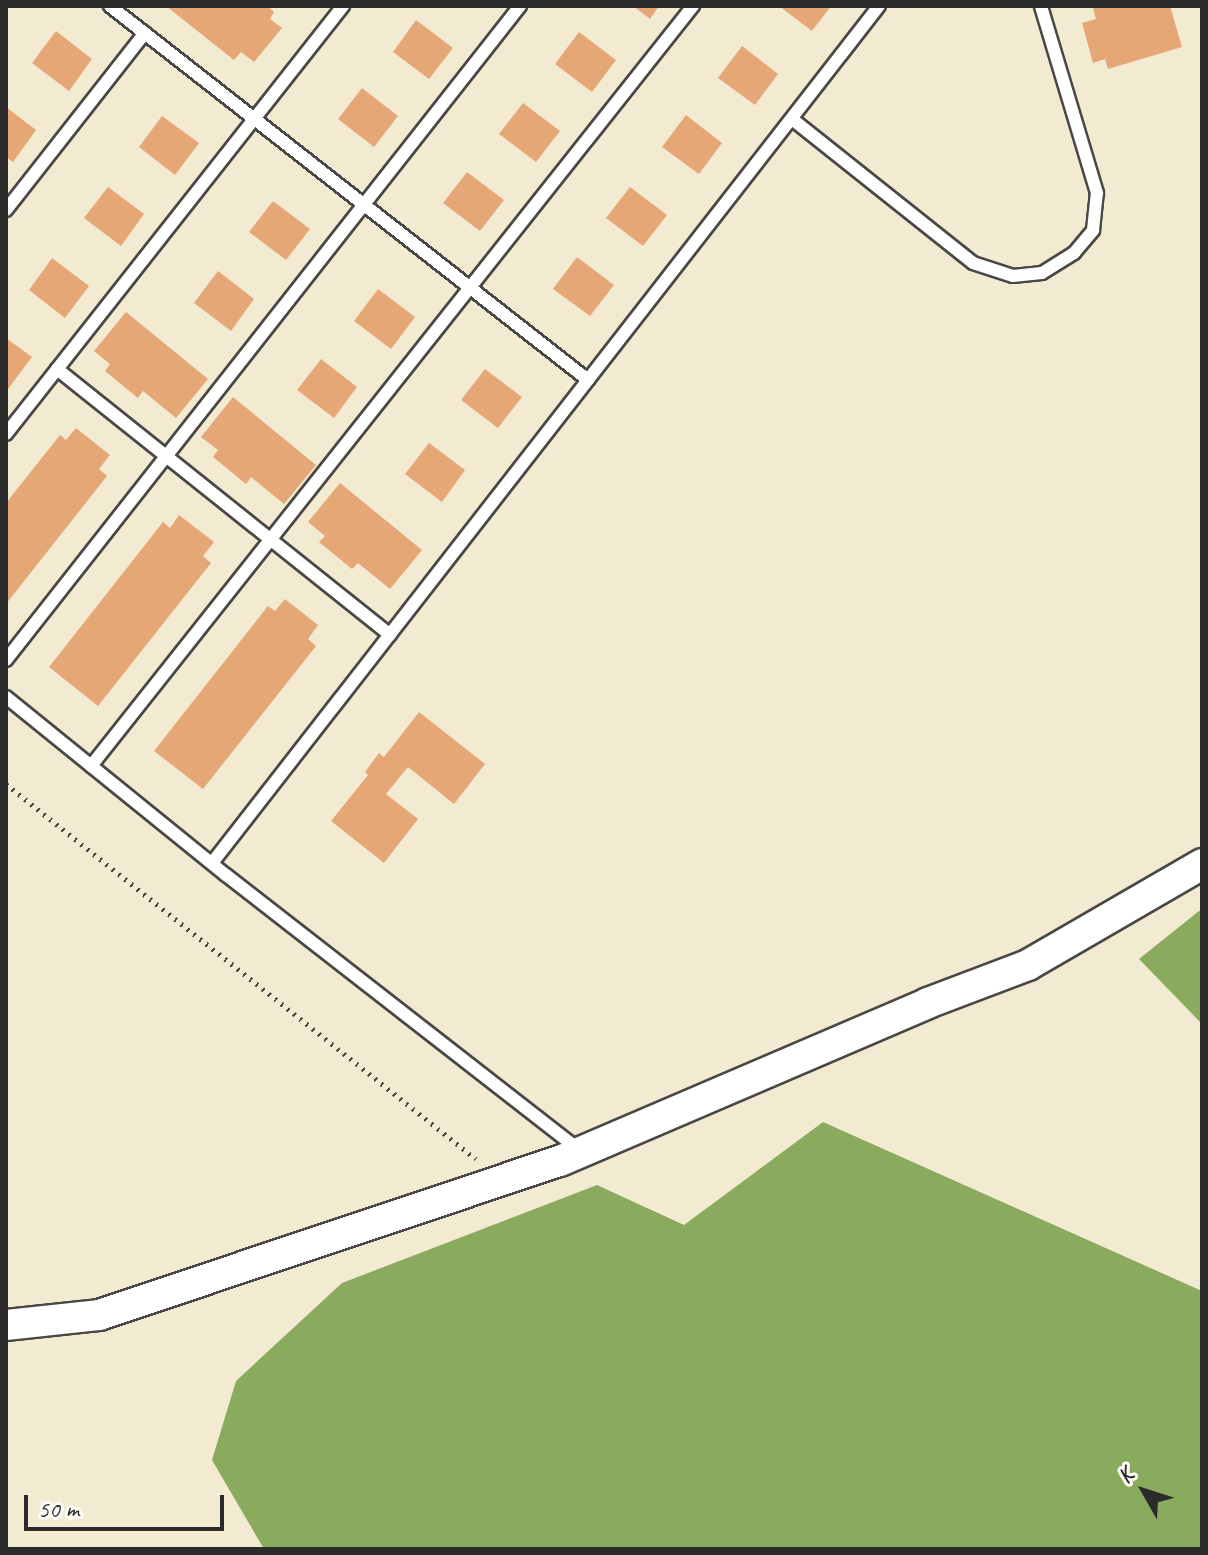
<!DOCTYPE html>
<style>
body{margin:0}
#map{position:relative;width:1208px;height:1555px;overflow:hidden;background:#f3ead2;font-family:Caveat,sans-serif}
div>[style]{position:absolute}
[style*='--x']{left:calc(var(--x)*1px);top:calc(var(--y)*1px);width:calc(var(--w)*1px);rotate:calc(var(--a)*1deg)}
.forest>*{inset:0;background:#8aaa5e}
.building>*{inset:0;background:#e6a777}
.path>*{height:5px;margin-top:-2.5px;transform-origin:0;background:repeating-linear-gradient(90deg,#494844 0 2px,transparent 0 8px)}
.roads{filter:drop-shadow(2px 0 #494844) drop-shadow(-2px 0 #494844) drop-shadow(0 2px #494844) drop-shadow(0 -2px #494844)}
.service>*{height:12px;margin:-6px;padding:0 6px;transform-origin:6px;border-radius:6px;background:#fff}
.tertiary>*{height:30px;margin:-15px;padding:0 15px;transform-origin:15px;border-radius:15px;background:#fff}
span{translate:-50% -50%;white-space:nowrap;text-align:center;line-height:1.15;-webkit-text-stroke:6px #fdfcf7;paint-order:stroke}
.frame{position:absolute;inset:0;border:8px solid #2b2b2b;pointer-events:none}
.north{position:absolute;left:1104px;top:1451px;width:80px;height:80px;-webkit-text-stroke:6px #fdfcf7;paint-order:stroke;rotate:309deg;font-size:22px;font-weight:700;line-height:32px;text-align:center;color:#2b2b2b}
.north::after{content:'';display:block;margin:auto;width:28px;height:36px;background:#2b2b2b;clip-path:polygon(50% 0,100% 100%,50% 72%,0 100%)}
.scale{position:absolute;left:24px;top:1495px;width:200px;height:36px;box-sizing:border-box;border:4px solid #2b2b2b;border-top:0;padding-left:10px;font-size:24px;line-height:28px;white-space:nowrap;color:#2b2b2b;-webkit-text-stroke:6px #fdfcf7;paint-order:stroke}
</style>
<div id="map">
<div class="forest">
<i style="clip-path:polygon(1199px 911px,1202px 911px,1202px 1024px,1139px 959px)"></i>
<i style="clip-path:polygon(823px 1122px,1202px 1291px,1202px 1549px,264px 1549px,212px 1460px,236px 1381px,342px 1283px,597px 1185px,684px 1225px)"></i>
</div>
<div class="building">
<i style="clip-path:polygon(166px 6px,267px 6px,274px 12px,270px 19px,282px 28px,254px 62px,241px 52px,234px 60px)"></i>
<i style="clip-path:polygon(633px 6px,659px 6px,650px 19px)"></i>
<i style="clip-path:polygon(779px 6px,831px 6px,812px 31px)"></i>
<i style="clip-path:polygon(1100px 6px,1170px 6px,1182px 47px,1108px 69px,1105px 59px,1093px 63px,1082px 23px,1096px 19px,1093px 8px)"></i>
<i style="clip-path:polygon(416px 20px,453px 48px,429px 79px,393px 52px)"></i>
<i style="clip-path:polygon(56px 31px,92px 59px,69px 91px,32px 63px)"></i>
<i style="clip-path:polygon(579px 32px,616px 60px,592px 92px,555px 64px)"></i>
<i style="clip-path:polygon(742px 46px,778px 74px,755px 105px,718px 78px)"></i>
<i style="clip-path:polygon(362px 88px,398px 116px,374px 147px,338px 119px)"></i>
<i style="clip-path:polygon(523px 103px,560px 131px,536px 162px,499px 134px)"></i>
<i style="clip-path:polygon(6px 107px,36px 130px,13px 162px,6px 157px)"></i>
<i style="clip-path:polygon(686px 115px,722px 143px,699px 174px,662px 147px)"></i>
<i style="clip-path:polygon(162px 116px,199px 143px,175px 175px,139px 147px)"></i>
<i style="clip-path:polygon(467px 172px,504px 200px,480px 231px,443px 203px)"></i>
<i style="clip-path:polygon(108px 187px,144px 214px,121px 246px,84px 218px)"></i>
<i style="clip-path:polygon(630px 187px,667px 215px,643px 246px,606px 218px)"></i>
<i style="clip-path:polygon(273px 201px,310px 229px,286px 260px,249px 232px)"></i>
<i style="clip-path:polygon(577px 257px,614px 285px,590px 316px,553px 289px)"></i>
<i style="clip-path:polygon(52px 258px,89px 286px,65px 318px,29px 290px)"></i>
<i style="clip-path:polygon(218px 271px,254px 299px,231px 331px,194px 303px)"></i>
<i style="clip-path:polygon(378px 289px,415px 317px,391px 349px,354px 321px)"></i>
<i style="clip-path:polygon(126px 312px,208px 379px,176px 418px,143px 391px,138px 398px,105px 371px,110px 364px,94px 351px)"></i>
<i style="clip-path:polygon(6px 338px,32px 357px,8px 389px,6px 387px)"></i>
<i style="clip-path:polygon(321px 359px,357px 387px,334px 418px,297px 390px)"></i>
<i style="clip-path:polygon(485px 369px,522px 397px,498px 428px,461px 400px)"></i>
<i style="clip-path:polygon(233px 397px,316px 465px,284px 504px,251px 477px,246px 484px,213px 457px,218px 450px,201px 437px)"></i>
<i style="clip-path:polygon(76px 428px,110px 455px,99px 469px,107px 476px,6px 604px,6px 503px,60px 435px,66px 440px)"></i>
<i style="clip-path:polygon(429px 443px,465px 470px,442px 502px,405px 474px)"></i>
<i style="clip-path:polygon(340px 483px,422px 550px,390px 589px,358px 563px,352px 569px,319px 542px,325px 536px,308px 522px)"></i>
<i style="clip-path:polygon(179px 515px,214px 542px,203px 556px,211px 563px,98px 706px,49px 667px,163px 522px,170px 528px)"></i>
<i style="clip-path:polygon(285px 599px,318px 625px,308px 639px,316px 646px,203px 789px,154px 751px,268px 606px,275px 611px)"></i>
<i style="clip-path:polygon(419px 712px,485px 764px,454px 804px,408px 767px,386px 794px,418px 819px,384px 863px,331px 821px,368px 775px,365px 772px,379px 753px,384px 757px)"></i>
</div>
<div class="path">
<i style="--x:6;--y:784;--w:601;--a:38.59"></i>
</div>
<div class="roads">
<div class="service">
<i style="--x:110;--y:6;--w:607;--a:38.04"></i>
<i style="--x:792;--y:119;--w:231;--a:38.5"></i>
<i style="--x:973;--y:263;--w:42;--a:18"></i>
<i style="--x:1013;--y:276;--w:29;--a:-6"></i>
<i style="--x:1042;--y:273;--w:38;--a:-32"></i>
<i style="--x:1074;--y:253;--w:30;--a:-50"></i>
<i style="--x:1093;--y:230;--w:37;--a:-84"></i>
<i style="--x:1097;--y:193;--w:195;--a:-106.7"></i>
<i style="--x:6;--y:210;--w:225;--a:-51.9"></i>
<i style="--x:57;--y:369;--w:426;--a:38.6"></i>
<i style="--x:6;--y:434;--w:545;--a:-51.78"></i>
<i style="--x:6;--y:660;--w:832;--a:-51.84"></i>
<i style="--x:6;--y:697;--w:283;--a:39"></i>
<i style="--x:226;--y:875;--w:447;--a:37.9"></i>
<i style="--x:91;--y:766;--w:970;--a:-51.62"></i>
<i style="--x:212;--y:863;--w:1086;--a:-52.11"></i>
</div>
<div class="tertiary">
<i style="--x:6;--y:1325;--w:94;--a:-6.1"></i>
<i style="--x:99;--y:1315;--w:486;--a:-18.5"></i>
<i style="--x:560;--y:1161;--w:400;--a:-23.2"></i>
<i style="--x:928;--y:1003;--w:107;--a:-20.8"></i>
<i style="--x:1028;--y:965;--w:201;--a:-30.1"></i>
</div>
</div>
<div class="frame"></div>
<div class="north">K</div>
<div class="scale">50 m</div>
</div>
